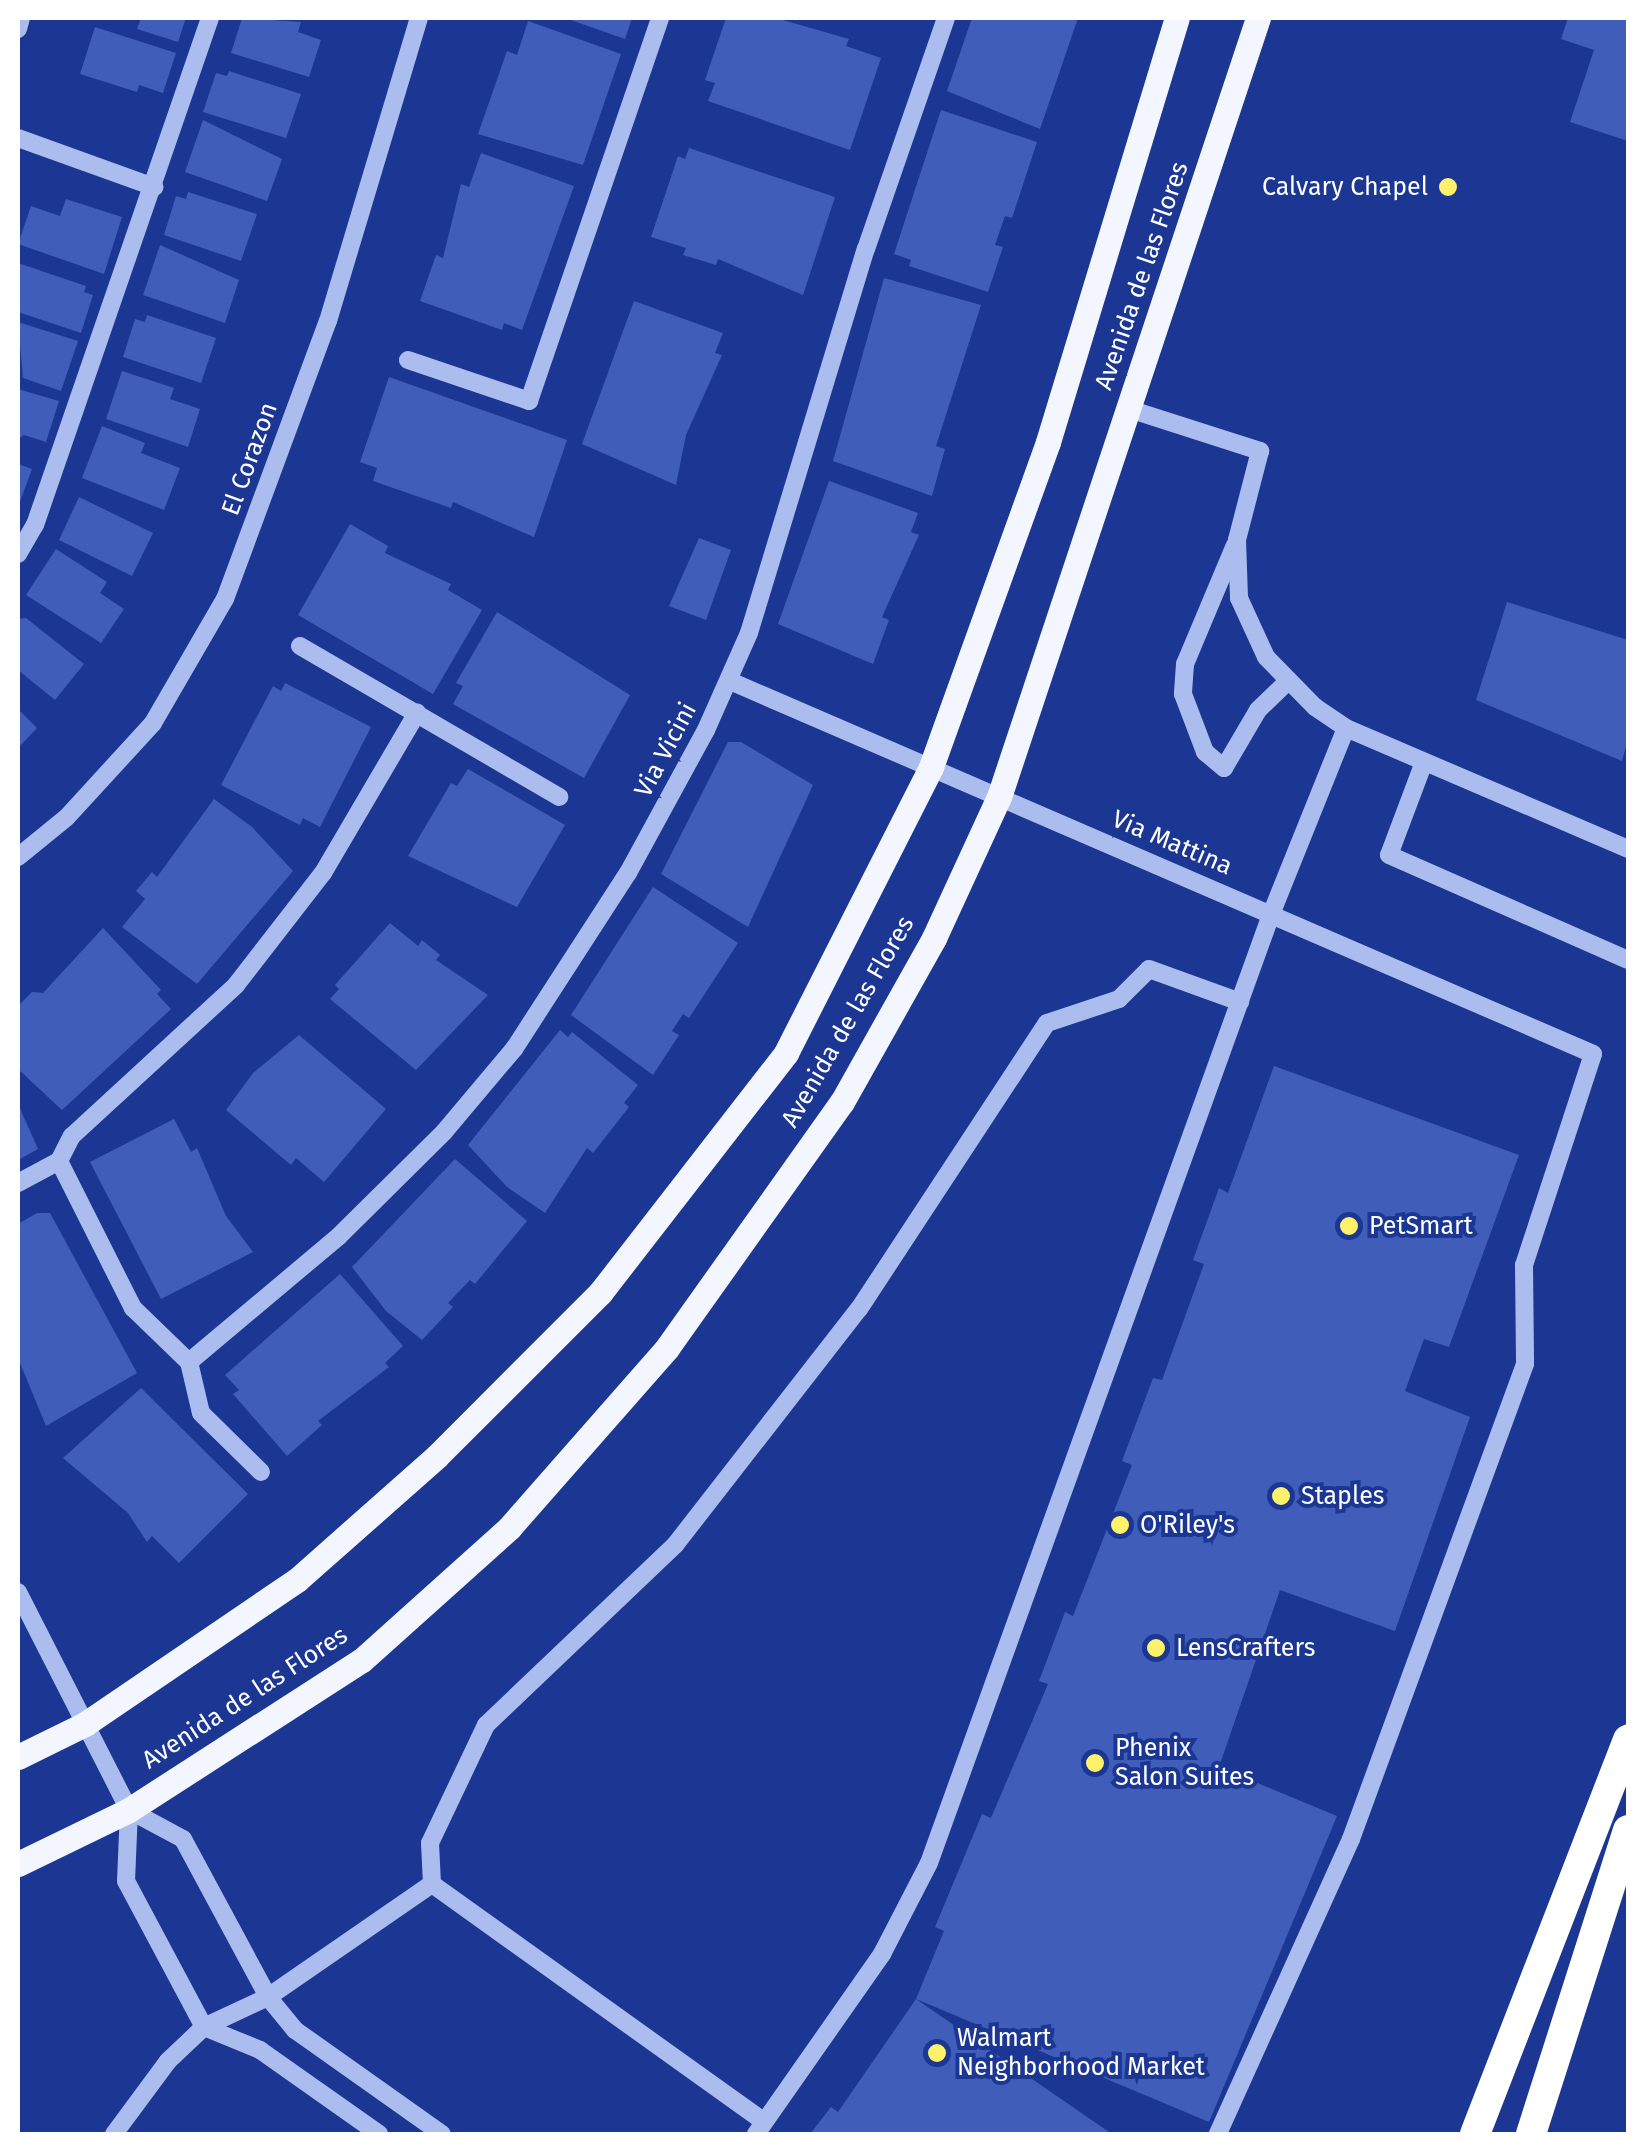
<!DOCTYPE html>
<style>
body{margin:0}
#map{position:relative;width:1646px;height:2152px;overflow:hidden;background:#1b3793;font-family:"Fira Sans",sans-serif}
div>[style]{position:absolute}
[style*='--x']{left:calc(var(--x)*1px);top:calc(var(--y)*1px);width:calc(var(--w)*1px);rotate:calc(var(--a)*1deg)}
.building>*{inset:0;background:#3f5db9}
.minor>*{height:18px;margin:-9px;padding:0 9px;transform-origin:9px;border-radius:9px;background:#abbdef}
.major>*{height:25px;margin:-12.5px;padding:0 12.5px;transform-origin:12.5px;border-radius:12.5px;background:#f3f5ff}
.highway>*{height:30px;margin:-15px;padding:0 15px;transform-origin:15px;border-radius:15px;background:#fff}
.dots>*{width:28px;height:28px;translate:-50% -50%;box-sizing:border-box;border:5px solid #1b3793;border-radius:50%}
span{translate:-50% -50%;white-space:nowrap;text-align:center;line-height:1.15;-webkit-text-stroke:8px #1b3793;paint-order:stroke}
.poi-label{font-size:25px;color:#fff}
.right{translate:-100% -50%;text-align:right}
.left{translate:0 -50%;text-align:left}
.street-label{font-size:25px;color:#fff}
.frame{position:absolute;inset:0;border:20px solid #fff;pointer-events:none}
</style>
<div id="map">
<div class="building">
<i style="clip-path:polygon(141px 18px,186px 18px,178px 42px,137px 29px)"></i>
<i style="clip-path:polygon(242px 18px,301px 22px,298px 32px,321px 40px,309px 77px,231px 53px)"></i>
<i style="clip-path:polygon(565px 18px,632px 18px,625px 39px)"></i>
<i style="clip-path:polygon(726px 18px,776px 18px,849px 39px,846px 46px,881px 58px,850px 150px,708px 101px,715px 83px,705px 80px)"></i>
<i style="clip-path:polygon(972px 18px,1078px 18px,1040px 129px,947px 91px)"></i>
<i style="clip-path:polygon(1568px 18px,1628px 18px,1628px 141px,1570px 122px,1594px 50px,1561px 39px)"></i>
<i style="clip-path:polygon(528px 21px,621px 54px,583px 165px,478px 134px,507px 51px,517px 55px)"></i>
<i style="clip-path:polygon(95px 27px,176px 53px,163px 93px,139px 85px,137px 92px,80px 74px)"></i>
<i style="clip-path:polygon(229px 71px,301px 94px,286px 138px,203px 112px,216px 73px,227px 76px)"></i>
<i style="clip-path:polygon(941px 110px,1037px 142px,1012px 218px,1005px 216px,995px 245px,1003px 247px,988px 292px,909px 266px,911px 260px,894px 254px)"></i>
<i style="clip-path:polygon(203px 120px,282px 159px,267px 201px,185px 172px)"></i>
<i style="clip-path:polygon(689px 148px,835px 197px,803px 295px,718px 259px,716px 265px,683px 255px,686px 248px,651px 237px,678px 156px,685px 159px)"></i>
<i style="clip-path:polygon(481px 153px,574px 186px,522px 330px,504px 323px,502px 330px,420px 301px,436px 255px,443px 258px,461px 184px,469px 187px)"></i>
<i style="clip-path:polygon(188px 192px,257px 214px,241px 261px,164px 235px,176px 196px,186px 199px)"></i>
<i style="clip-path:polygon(66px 199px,122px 217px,104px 274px,18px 244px,31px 206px,60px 216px)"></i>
<i style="clip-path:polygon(160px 245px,239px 280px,225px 323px,143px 295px)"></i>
<i style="clip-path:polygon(18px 263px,86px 286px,84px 292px,93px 295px,81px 333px,18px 312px)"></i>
<i style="clip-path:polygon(884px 278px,981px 305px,936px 446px,945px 449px,932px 496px,833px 461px)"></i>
<i style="clip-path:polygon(634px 301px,723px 333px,715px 353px,722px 355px,686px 435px,676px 485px,582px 444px)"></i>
<i style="clip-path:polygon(147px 315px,216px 338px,201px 383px,123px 357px,135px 319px,145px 322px)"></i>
<i style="clip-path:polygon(18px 322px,78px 341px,61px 391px,23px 378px)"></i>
<i style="clip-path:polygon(122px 371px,174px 388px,170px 399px,200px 409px,188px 447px,106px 419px)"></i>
<i style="clip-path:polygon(389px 377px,567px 440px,534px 537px,453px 502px,451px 508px,373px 481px,377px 468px,360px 462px)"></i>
<i style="clip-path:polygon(18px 389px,59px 401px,46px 442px,24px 435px,18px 439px)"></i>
<i style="clip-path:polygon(102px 426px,145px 443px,141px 453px,180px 468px,164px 510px,82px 478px)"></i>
<i style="clip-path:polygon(18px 464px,32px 469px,18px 507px)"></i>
<i style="clip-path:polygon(829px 481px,918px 513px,911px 532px,919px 535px,882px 617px,889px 620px,873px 664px,778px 624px)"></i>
<i style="clip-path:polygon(79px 497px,153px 533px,132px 576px,59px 540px)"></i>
<i style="clip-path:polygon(350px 524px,388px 546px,385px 553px,451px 584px,448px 590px,482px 610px,433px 694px,298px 615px)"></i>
<i style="clip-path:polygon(699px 538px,731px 550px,706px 620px,669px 606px)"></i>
<i style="clip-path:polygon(56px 549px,107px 582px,100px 593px,124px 609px,101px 643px,26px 595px)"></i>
<i style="clip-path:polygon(1507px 602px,1628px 640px,1628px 739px,1622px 761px,1476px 700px)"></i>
<i style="clip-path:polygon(497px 612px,630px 695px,584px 778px,453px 704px,463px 686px,456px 683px)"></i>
<i style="clip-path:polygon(26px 618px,84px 664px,55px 700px,18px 670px,18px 619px)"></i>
<i style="clip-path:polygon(285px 683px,371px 727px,320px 827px,303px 818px,300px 825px,221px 785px,273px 686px,281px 691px)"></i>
<i style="clip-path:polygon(18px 709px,37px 728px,18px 748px)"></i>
<i style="clip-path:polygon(728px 742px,741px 742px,813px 785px,748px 927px,661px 874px)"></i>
<i style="clip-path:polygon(468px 769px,565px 825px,517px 907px,408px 856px,451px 783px,457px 786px)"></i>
<i style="clip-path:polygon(214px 799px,252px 827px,293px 871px,197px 984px,122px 927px,145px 899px,136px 891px,152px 872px,157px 877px)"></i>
<i style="clip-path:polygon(653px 887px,738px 943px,689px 1018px,683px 1014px,672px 1031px,679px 1035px,653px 1075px,571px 1015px)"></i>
<i style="clip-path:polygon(390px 923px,418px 946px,422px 940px,440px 955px,436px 960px,488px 995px,416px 1070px,330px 999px,339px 989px,335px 985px)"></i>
<i style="clip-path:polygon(103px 928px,161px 990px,157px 994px,171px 1009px,62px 1110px,18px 1069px,18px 1006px,32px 992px,43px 993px)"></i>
<i style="clip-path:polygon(560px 1030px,568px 1037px,572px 1032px,638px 1085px,624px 1103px,629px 1107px,593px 1153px,587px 1148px,545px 1213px,507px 1187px,468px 1145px)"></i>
<i style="clip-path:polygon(299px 1035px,386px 1109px,324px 1182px,296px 1158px,291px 1165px,226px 1110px,253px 1073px)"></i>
<i style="clip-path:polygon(1274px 1066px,1519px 1155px,1449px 1347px,1424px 1339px,1405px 1391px,1470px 1417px,1395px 1631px,1280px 1590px,1219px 1767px,1337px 1816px,1209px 2122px,916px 1999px,1112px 2134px,810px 2134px,831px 2107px,838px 2112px,916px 1999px,944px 1931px,935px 1927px,982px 1814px,991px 1818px,1048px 1684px,1039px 1681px,1065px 1612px,1073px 1616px,1132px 1465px,1122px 1461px,1153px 1378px,1162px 1380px,1204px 1264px,1193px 1260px,1219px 1188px,1228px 1193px)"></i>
<i style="clip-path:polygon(18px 1104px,38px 1149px,18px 1160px)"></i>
<i style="clip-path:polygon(174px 1119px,191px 1152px,197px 1148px,226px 1216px,253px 1252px,161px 1299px,90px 1162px)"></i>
<i style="clip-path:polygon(455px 1159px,527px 1221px,475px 1284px,470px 1280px,448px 1303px,453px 1307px,422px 1340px,386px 1311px,352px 1267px)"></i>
<i style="clip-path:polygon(37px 1213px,50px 1213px,137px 1373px,46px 1426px,18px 1358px,18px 1224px)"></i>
<i style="clip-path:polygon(340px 1274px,403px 1346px,385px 1363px,389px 1367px,318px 1421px,322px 1425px,287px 1456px,233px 1394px,239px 1390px,225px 1375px)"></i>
<i style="clip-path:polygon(141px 1388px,248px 1494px,179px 1563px,152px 1536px,147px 1542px,128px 1513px,63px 1458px)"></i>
</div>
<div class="minor">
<i style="--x:18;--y:29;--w:11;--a:-75"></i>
<i style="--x:18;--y:138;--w:145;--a:19.8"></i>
<i style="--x:408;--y:360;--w:128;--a:18.7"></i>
<i style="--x:529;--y:401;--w:405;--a:-71.1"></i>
<i style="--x:1129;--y:409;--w:138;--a:17.8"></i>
<i style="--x:1260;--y:451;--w:92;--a:104.5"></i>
<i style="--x:1237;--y:540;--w:58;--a:88"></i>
<i style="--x:1239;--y:598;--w:65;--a:65.4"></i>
<i style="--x:1266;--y:657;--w:70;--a:45.6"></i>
<i style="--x:1315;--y:707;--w:37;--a:34"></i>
<i style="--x:1346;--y:728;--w:307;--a:23.2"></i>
<i style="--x:1235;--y:545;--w:129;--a:112.8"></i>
<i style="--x:1185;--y:664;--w:30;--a:94"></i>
<i style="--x:1183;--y:694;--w:62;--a:69.2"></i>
<i style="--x:1205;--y:752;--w:25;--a:40"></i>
<i style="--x:1224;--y:768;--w:67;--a:-59.6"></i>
<i style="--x:1258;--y:710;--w:40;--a:-44"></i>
<i style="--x:18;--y:554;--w:34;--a:-60"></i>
<i style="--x:35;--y:525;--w:536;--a:-70.96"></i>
<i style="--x:300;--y:646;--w:300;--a:30.2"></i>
<i style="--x:730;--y:681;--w:940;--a:23.37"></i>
<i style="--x:1593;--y:1054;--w:222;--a:108.1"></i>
<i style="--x:1524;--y:1265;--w:99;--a:89.4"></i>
<i style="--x:1525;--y:1364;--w:506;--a:110.12"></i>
<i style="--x:1351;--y:1839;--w:324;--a:114.3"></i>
<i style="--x:1424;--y:762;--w:99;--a:110.6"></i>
<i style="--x:1389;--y:855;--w:261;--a:23.7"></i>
<i style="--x:18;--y:857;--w:63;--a:-39.2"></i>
<i style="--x:67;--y:817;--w:127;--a:-47.5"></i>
<i style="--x:153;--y:723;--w:143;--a:-59.9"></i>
<i style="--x:225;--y:599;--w:296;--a:-69.7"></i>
<i style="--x:328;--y:321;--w:316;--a:-73.3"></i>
<i style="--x:59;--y:1161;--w:165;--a:63.3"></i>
<i style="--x:133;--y:1308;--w:78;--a:44"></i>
<i style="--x:189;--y:1362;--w:52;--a:76.8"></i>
<i style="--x:201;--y:1413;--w:84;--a:44.5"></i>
<i style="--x:18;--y:1183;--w:47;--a:-28.2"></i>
<i style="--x:59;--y:1161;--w:28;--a:-63"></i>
<i style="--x:72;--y:1136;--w:223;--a:-42.6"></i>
<i style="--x:236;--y:985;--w:142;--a:-52.2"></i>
<i style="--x:323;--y:873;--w:186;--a:-59.6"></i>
<i style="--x:189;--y:1362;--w:196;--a:-40"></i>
<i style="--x:339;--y:1236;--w:148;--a:-44.7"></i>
<i style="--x:444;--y:1132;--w:109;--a:-49.9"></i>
<i style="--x:514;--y:1049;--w:210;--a:-57.1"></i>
<i style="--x:628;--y:873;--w:163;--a:-61.4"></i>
<i style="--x:706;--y:730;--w:106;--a:-66.1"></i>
<i style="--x:749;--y:633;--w:401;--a:-73.1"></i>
<i style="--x:866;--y:249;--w:244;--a:-70.9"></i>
<i style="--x:18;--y:1592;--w:245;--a:63"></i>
<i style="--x:129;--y:1810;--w:71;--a:92.4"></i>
<i style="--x:126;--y:1881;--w:166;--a:61.9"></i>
<i style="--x:204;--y:2027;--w:61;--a:22.3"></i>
<i style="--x:260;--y:2050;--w:146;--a:35.2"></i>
<i style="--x:129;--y:1810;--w:61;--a:28.2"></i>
<i style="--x:183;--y:1839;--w:179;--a:61.7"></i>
<i style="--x:268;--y:1997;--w:43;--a:50.7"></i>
<i style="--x:295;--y:2030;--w:180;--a:35.3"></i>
<i style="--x:432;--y:1884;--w:41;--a:-92.8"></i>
<i style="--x:430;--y:1843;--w:131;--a:-64.6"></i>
<i style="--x:486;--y:1725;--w:261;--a:-43.6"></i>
<i style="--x:675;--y:1545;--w:299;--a:-52.1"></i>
<i style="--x:859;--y:1309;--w:342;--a:-56.7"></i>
<i style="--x:1047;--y:1023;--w:76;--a:-18.4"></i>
<i style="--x:1119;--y:999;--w:42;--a:-45"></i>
<i style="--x:1149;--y:969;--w:97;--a:19.9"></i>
<i style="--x:432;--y:1884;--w:408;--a:35.6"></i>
<i style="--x:114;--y:2134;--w:91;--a:-53.5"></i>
<i style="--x:168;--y:2061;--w:50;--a:-43.4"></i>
<i style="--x:204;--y:2027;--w:71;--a:-25.1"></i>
<i style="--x:268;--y:1997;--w:199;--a:-34.6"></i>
<i style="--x:756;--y:2134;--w:220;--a:-55"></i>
<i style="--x:882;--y:1954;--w:102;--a:-62.7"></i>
<i style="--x:929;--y:1863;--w:1011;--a:-70.17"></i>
<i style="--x:1272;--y:912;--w:198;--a:-68.1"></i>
</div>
<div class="major">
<i style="--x:18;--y:1757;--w:75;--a:-26.2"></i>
<i style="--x:85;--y:1724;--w:256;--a:-34.2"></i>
<i style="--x:297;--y:1580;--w:187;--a:-41.5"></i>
<i style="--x:437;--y:1456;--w:231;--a:-45"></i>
<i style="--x:600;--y:1293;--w:304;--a:-52.2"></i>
<i style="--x:786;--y:1053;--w:321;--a:-63.1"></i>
<i style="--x:931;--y:767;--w:345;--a:-70.2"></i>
<i style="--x:1048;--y:442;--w:443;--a:-73.1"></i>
<i style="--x:18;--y:1864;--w:123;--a:-25.9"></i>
<i style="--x:129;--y:1810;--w:277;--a:-32.8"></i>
<i style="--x:362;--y:1660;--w:198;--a:-41.9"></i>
<i style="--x:509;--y:1528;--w:240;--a:-48.7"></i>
<i style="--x:667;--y:1348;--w:302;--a:-54.6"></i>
<i style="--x:842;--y:1102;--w:188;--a:-60.7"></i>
<i style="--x:934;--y:938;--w:155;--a:-65.3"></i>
<i style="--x:999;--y:797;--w:821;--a:-71.61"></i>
</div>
<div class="highway">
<i style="--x:1475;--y:2134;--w:423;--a:-68.8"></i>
<i style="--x:1531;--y:2134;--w:319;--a:-72.3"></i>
</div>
<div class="dots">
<i style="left:1448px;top:187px;background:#fff169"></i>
<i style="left:1349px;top:1226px;background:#fff169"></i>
<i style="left:1281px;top:1496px;background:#fff169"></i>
<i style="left:1120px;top:1525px;background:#fff169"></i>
<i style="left:1156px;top:1648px;background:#fff169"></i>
<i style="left:1095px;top:1763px;background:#fff169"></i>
<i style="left:937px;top:2053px;background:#fff169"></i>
</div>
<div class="poi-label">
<span class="right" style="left:1428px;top:187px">Calvary Chapel</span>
<span class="left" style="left:1369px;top:1226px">PetSmart</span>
<span class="left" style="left:1301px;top:1496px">Staples</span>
<span class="left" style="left:1140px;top:1525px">O'Riley's</span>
<span class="left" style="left:1176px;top:1648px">LensCrafters</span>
<span class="left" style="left:1115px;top:1763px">Phenix<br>Salon Suites</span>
<span class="left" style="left:957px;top:2053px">Walmart<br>Neighborhood Market</span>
</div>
<div class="street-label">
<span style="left:1142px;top:276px;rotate:-71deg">Avenida de las Flores</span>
<span style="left:250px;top:459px;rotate:-70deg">El Corazon</span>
<span style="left:666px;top:750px;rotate:-62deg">Via Vicini</span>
<span style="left:1172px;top:843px;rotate:23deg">Via Mattina</span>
<span style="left:848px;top:1022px;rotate:-60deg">Avenida de las Flores</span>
<span style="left:245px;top:1698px;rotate:-33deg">Avenida de las Flores</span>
</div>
<div class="frame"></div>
</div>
